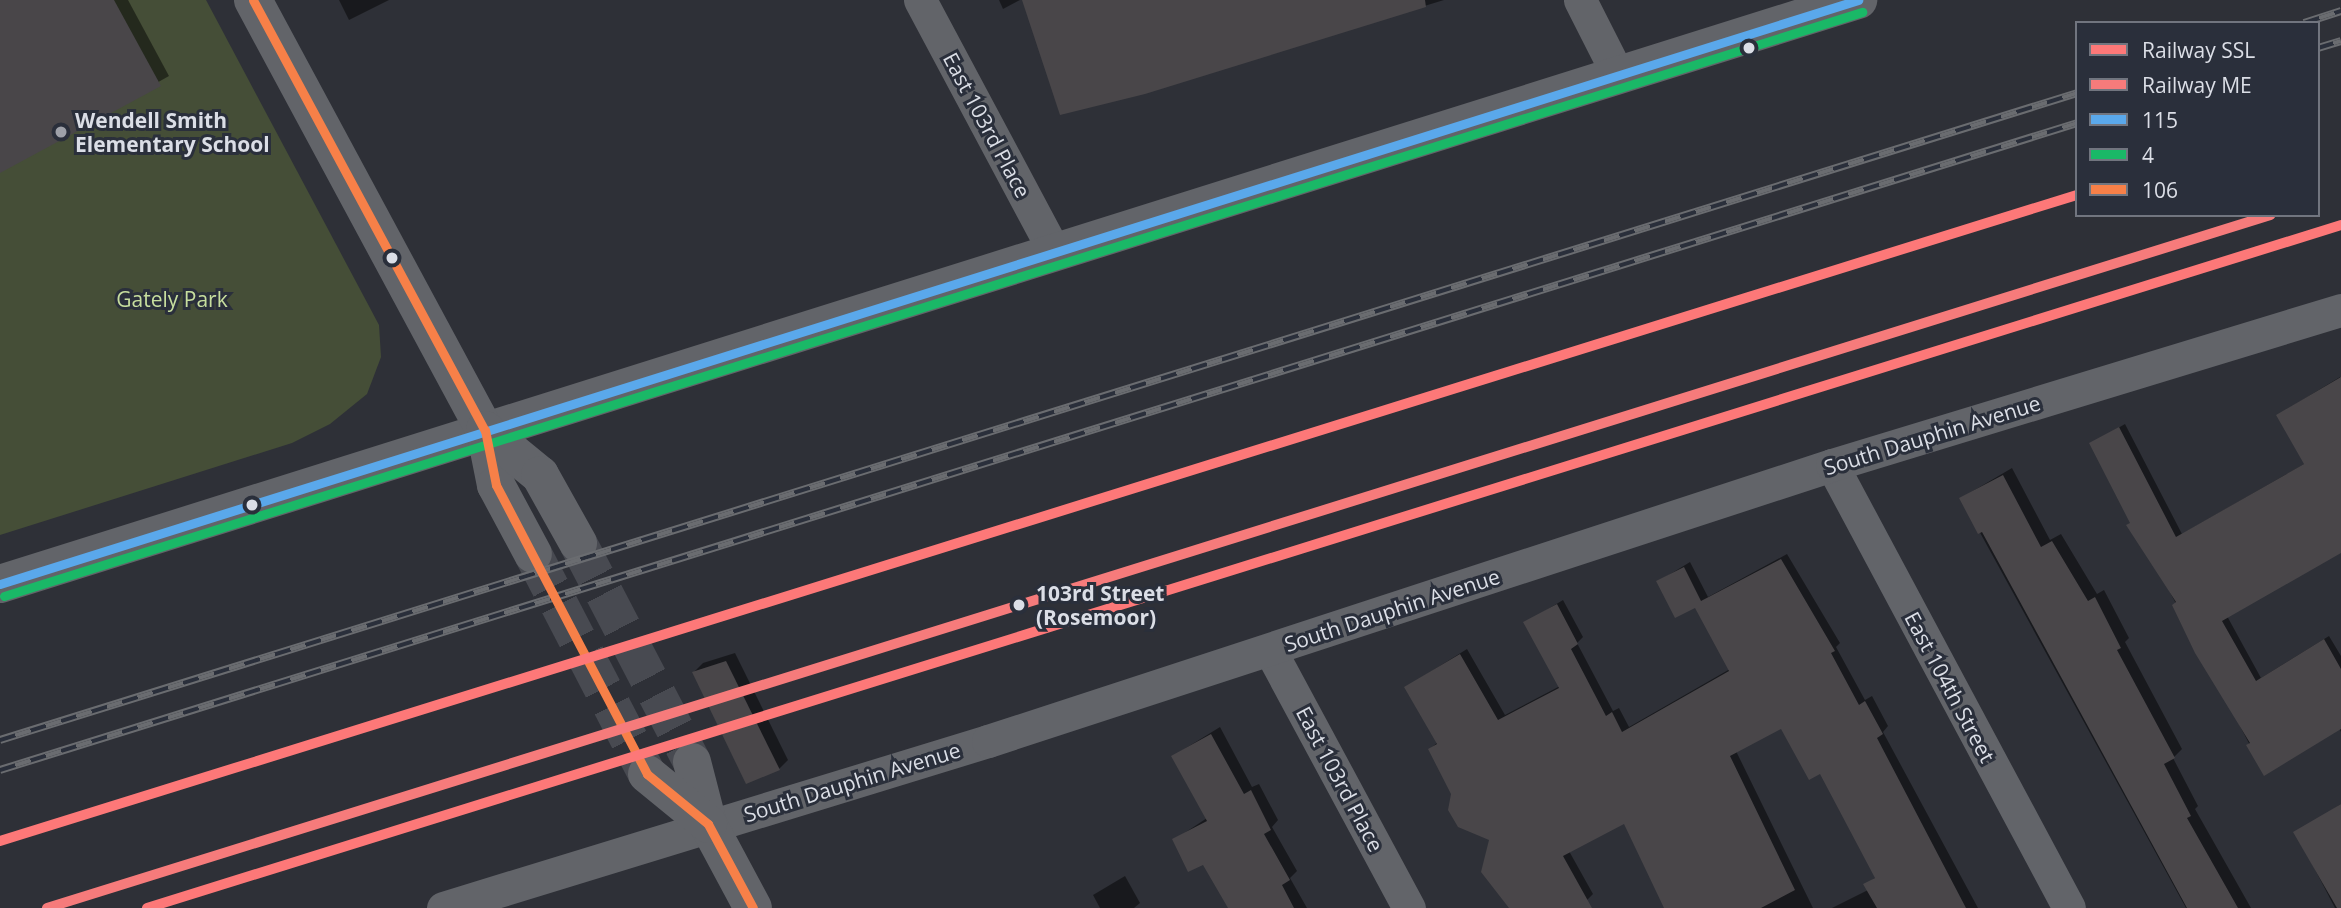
<!DOCTYPE html>
<style>
body{margin:0}
#map{position:relative;width:2341px;height:908px;overflow:hidden;background:#2e3037;font-family:"Open Sans",sans-serif}
div>[style]{position:absolute}
[style*='--x']{left:calc(var(--x)*1px);top:calc(var(--y)*1px);width:calc(var(--w)*1px);rotate:calc(var(--a)*1deg)}
.green>*{inset:0;background:#454e37}
.shadow>*{inset:0;background:#0007}
.building>*{inset:0;background:#494649}
.secondary-tunnel>*{height:38px;margin-top:-19px;transform-origin:0;background:repeating-linear-gradient(90deg,#484a51 0 38px,transparent 0 57px)}
.minor>*{height:33px;margin:-16.5px;padding:0 16.5px;transform-origin:16.5px;border-radius:16.5px;background:#626469}
.tertiary>*{height:38px;margin:-19px;padding:0 19px;transform-origin:19px;border-radius:19px;background:#626469}
.secondary>*{height:38px;margin:-19px;padding:0 19px;transform-origin:19px;border-radius:19px;background:#626469}
.rail>*{height:8px;margin-top:-4px;transform-origin:0;background:repeating-linear-gradient(90deg,#2a2f3b 0 16px,#6a6c70 0 32px);box-sizing:border-box;border-block:2px solid #6a6c70}
.bus-1>*{height:9px;margin:-4.5px;padding:0 4.5px;transform-origin:4.5px;border-radius:4.5px;background:#5aa8eb}
.bus-2>*{height:9px;margin:-4.5px;padding:0 4.5px;transform-origin:4.5px;border-radius:4.5px;background:#1ab867}
.bus-3>*{height:9px;margin:-4.5px;padding:0 4.5px;transform-origin:4.5px;border-radius:4.5px;background:#f78048}
.rail-1>*{height:10px;margin:-5px;padding:0 5px;transform-origin:5px;border-radius:5px;background:#fd7878}
.rail-2>*{height:10px;margin:-5px;padding:0 5px;transform-origin:5px;border-radius:5px;background:#f67b7b}
.dots>*{width:19px;height:19px;translate:-50% -50%;box-sizing:border-box;border:4px solid #2a2f3b;border-radius:50%}
span{translate:-50% -50%;white-space:nowrap;text-align:center;line-height:1.15;-webkit-text-stroke:6px #2a2f3b;paint-order:stroke}
.poi-label{font-size:21px;color:#dbdee6;font-weight:700}
.left{translate:0 -50%;text-align:left}
.street-label{font-size:21px;color:#dbdee6}
.park-label{font-size:21px;color:#c7de9e}
.stop-label{font-size:21px;color:#dbdee6;font-weight:700}
.legend{position:absolute;left:2075px;top:21px;width:245px;height:196px;box-sizing:border-box;background:#2a2f3b;border:2px solid #71757f;margin:0;padding:9px 12px;list-style:none;font-size:21px;color:#dbdee6}
.legend li{display:flex;align-items:center;gap:14px;height:35px}
.legend b{width:35px;border:2px solid #71757f}
</style>
<div id="map">
<div class="green">
<i style="clip-path:polygon(0 0,206px 0,379px 325px,381px 357px,367px 394px,330px 424px,292px 443px,0 535px)"></i>
</div>
<div class="shadow">
<i style="clip-path:polygon(0 0,128px 0,169px 76px,0 171px)"></i>
<i style="clip-path:polygon(339px 0,389px 0,349px 20px)"></i>
<i style="clip-path:polygon(999px 0,1020px 0,1003px 9px)"></i>
<i style="clip-path:polygon(1024px 0,1444px 0,1144px 92px)"></i>
<i style="clip-path:polygon(2340px 377px,2341px 551px,2227px 616px,2261px 678px,2329px 636px,2341px 656px,2341px 732px,2339px 728px,2265px 774px,2092px 443px,2125px 424px,2182px 534px,2306px 463px,2278px 415px)"></i>
<i style="clip-path:polygon(2012px 468px,2050px 540px,2061px 534px,2097px 594px,2104px 590px,2129px 638px,2125px 642px,2182px 749px,2173px 758px,2198px 806px,2195px 809px,2251px 908px,2186px 908px,1961px 498px)"></i>
<i style="clip-path:polygon(1787px 554px,1840px 643px,1836px 647px,1865px 700px,1872px 696px,1888px 726px,1883px 732px,1978px 908px,1832px 908px,1868px 890px,1866px 885px,1877px 876px,1820px 772px,1782px 727px,1736px 751px,1813px 908px,1671px 908px,1624px 822px,1569px 851px,1593px 894px,1587px 900px,1588px 908px,1512px 908px,1482px 871px,1491px 839px,1453px 793px,1430px 749px,1438px 742px,1406px 687px,1467px 649px,1505px 715px,1560px 686px,1525px 623px,1563px 600px,1583px 637px,1577px 643px,1613px 711px,1619px 708px,1629px 727px,1730px 669px,1696px 606px,1659px 581px,1690px 562px,1708px 597px)"></i>
<i style="clip-path:polygon(735px 653px,788px 760px,779px 769px,694px 672px,703px 663px)"></i>
<i style="clip-path:polygon(1220px 727px,1252px 787px,1259px 784px,1278px 820px,1272px 827px,1297px 871px,1290px 878px,1307px 908px,1233px 908px,1203px 863px,1174px 840px,1207px 818px,1173px 756px)"></i>
<i style="clip-path:polygon(2341px 804px,2341px 908px,2335px 908px,2296px 833px)"></i>
<i style="clip-path:polygon(1125px 876px,1140px 903px,1134px 908px,1100px 908px,1093px 895px)"></i>
</div>
<div class="building">
<i style="clip-path:polygon(0 0,114px 0,161px 86px,0 173px)"></i>
<i style="clip-path:polygon(1022px 0,1425px 0,1426px 7px,1145px 94px,1060px 115px)"></i>
<i style="clip-path:polygon(2341px 377px,2341px 553px,2222px 621px,2256px 681px,2324px 639px,2341px 669px,2341px 729px,2264px 776px,2246px 745px,2250px 743px,2195px 653px,2172px 605px,2176px 602px,2126px 525px,2130px 523px,2089px 443px,2119px 427px,2176px 537px,2304px 464px,2276px 415px)"></i>
<i style="clip-path:polygon(2003px 475px,2041px 547px,2052px 541px,2088px 601px,2095px 597px,2121px 648px,2117px 650px,2175px 758px,2164px 764px,2191px 816px,2187px 818px,2238px 908px,2187px 908px,1982px 532px,1978px 534px,1959px 498px)"></i>
<i style="clip-path:polygon(1781px 559px,1835px 651px,1831px 653px,1859px 705px,1865px 701px,1883px 734px,1877px 738px,1966px 908px,1877px 908px,1863px 884px,1875px 878px,1820px 774px,1809px 780px,1781px 729px,1730px 756px,1795px 890px,1761px 908px,1664px 908px,1624px 824px,1563px 856px,1592px 908px,1509px 908px,1481px 872px,1489px 840px,1458px 827px,1448px 810px,1451px 794px,1428px 749px,1437px 744px,1404px 687px,1460px 654px,1498px 720px,1559px 688px,1523px 622px,1557px 604px,1578px 644px,1571px 649px,1606px 716px,1612px 712px,1622px 732px,1729px 671px,1695px 608px,1675px 618px,1656px 581px,1684px 567px,1701px 601px)"></i>
<i style="clip-path:polygon(726px 661px,780px 770px,746px 784px,692px 672px)"></i>
<i style="clip-path:polygon(1211px 734px,1244px 794px,1251px 790px,1271px 830px,1264px 834px,1290px 880px,1282px 885px,1294px 908px,1228px 908px,1203px 865px,1188px 872px,1172px 839px,1207px 821px,1171px 756px)"></i>
<i style="clip-path:polygon(2341px 804px,2341px 908px,2337px 908px,2293px 832px)"></i>
</div>
<div class="secondary-tunnel">
<i style="--x:578;--y:543;--w:247;--a:62.5"></i>
<i style="--x:533;--y:554;--w:248;--a:62.6"></i>
</div>
<div class="minor">
<i style="--x:920;--y:0;--w:285;--a:61.9"></i>
<i style="--x:1580;--y:0;--w:84;--a:63.1"></i>
<i style="--x:1832;--y:465;--w:502;--a:61.85"></i>
<i style="--x:1270;--y:650;--w:293;--a:61.7"></i>
<i style="--x:443;--y:908;--w:570;--a:-17.04"></i>
<i style="--x:988;--y:741;--w:888;--a:-18.11"></i>
<i style="--x:1832;--y:465;--w:532;--a:-16.94"></i>
</div>
<div class="tertiary">
<i style="--x:0;--y:584;--w:1948;--a:-17.45"></i>
</div>
<div class="secondary">
<i style="--x:253;--y:0;--w:489;--a:61.7"></i>
<i style="--x:485;--y:430;--w:56;--a:78.7"></i>
<i style="--x:496;--y:485;--w:78;--a:61.8"></i>
<i style="--x:485;--y:430;--w:71;--a:39.3"></i>
<i style="--x:540;--y:475;--w:78;--a:60.8"></i>
<i style="--x:692;--y:762;--w:64;--a:75.5"></i>
<i style="--x:708;--y:824;--w:95;--a:61.8"></i>
<i style="--x:647;--y:774;--w:79;--a:39.3"></i>
</div>
<div class="rail">
<i style="--x:2304;--y:23;--w:39;--a:-18"></i>
<i style="--x:2318;--y:48;--w:24;--a:-17"></i>
<i style="--x:0;--y:740;--w:2175;--a:-17.3"></i>
<i style="--x:0;--y:770;--w:2175;--a:-17.3"></i>
</div>
<div class="bus-1">
<i style="--x:0;--y:584;--w:1948;--a:-17.45"></i>
</div>
<div class="bus-2">
<i style="--x:4;--y:596;--w:1948;--a:-17.45"></i>
</div>
<div class="bus-3">
<i style="--x:253;--y:0;--w:489;--a:61.7"></i>
<i style="--x:485;--y:430;--w:56;--a:78.7"></i>
<i style="--x:496;--y:485;--w:326;--a:62.4"></i>
<i style="--x:647;--y:774;--w:79;--a:39.3"></i>
<i style="--x:708;--y:824;--w:95;--a:61.8"></i>
</div>
<div class="rail-1">
<i style="--x:0;--y:841;--w:2175;--a:-17.28"></i>
<i style="--x:147;--y:908;--w:2298;--a:-17.29"></i>
</div>
<div class="rail-2">
<i style="--x:47;--y:908;--w:2329;--a:-17.31"></i>
</div>
<div class="dots">
<i style="left:1749px;top:48px;background:#dbdee6"></i>
<i style="left:61px;top:132px;background:#9ea1a9"></i>
<i style="left:392px;top:258px;background:#dbdee6"></i>
<i style="left:252px;top:505px;background:#dbdee6"></i>
<i style="left:1019px;top:605px;background:#dbdee6"></i>
</div>
<div class="poi-label">
<span class="left" style="left:75px;top:132px">Wendell Smith<br>Elementary School</span>
</div>
<div class="street-label">
<span style="left:987px;top:125px;rotate:62deg">East 103rd Place</span>
<span style="left:1932px;top:435px;rotate:-17deg">South Dauphin Avenue</span>
<span style="left:1392px;top:610px;rotate:-18deg">South Dauphin Avenue</span>
<span style="left:1950px;top:687px;rotate:62deg">East 104th Street</span>
<span style="left:1340px;top:779px;rotate:62deg">East 103rd Place</span>
<span style="left:852px;top:782px;rotate:-17deg">South Dauphin Avenue</span>
</div>
<div class="park-label">
<span style="left:172px;top:299px">Gately Park</span>
</div>
<div class="stop-label">
<span class="left" style="left:1036px;top:605px">103rd Street<br>(Rosemoor)</span>
</div>
<ul class="legend">
<li><b style="height:9px;background:#fd7878"></b>Railway SSL</li>
<li><b style="height:9px;background:#f67b7b"></b>Railway ME</li>
<li><b style="height:9px;background:#5aa8eb"></b>115</li>
<li><b style="height:9px;background:#1ab867"></b>4</li>
<li><b style="height:9px;background:#f78048"></b>106</li>
</ul>
</div>
